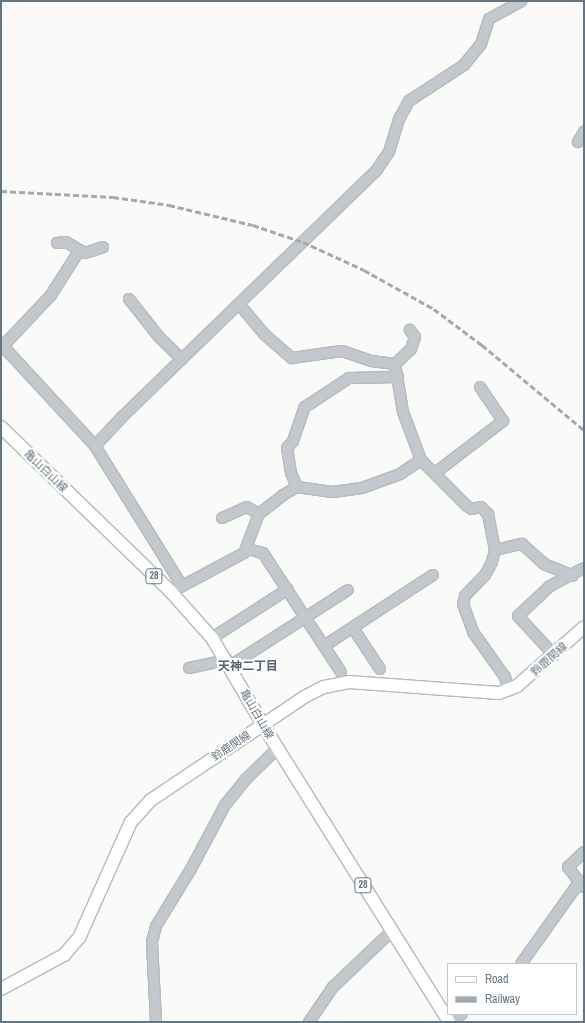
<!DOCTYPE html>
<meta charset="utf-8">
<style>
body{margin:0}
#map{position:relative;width:585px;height:1023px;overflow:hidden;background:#fafaf8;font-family:"Archivo Narrow","Noto Sans JP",sans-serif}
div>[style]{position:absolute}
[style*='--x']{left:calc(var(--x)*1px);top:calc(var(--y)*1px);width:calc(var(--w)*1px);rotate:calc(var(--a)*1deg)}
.roads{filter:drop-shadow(1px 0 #b5babe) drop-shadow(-1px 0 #b5babe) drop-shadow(0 1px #b5babe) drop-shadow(0 -1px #b5babe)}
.minor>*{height:10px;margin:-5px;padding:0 5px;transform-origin:5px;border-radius:5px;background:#c3c8cc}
.major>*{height:12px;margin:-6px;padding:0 6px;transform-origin:6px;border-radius:6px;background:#fff}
.rail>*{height:2.5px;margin-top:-1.25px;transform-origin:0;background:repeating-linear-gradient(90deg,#a2aab0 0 6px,transparent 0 9px)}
span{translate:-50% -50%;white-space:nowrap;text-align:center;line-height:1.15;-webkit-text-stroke:4px #fff;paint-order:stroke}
.shield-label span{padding:1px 3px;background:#fff;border:1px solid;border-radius:3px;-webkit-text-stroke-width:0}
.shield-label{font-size:10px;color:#657683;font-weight:700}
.street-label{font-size:11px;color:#657683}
.neighbourhood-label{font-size:12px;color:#57646e;font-weight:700}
.frame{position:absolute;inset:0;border:2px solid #657683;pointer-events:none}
.legend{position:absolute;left:447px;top:963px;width:130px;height:52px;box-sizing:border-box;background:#fff;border:1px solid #c1c8cd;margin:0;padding:5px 7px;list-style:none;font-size:12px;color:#657683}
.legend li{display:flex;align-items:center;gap:8px;height:20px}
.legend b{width:20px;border:1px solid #c1c8cd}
</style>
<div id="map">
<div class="roads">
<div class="minor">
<i style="--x:578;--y:142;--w:12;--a:-59"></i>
<i style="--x:57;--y:243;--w:9;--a:-6"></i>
<i style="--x:66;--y:242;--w:22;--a:30"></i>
<i style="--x:85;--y:253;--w:19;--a:-18"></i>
<i style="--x:129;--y:299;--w:48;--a:51.7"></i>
<i style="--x:159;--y:337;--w:32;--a:44"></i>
<i style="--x:239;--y:304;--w:39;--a:50"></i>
<i style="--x:264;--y:334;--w:37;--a:41"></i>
<i style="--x:292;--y:358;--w:50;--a:-8"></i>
<i style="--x:342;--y:351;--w:31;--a:19"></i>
<i style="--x:371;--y:361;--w:24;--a:7"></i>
<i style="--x:395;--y:364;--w:49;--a:80.5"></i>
<i style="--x:403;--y:412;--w:51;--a:69.4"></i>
<i style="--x:421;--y:460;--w:65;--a:45"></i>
<i style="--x:467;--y:506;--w:6;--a:31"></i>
<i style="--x:472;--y:509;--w:9;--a:-13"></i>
<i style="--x:481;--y:507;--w:10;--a:45"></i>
<i style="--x:488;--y:514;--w:37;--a:79"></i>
<i style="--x:495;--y:550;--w:12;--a:104"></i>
<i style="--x:492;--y:562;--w:15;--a:118"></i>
<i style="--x:485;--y:575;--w:29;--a:134"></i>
<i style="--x:465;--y:596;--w:8;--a:104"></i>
<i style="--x:463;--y:604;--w:30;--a:70"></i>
<i style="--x:473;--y:632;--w:55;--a:54.6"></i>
<i style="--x:505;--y:677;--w:14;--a:73"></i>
<i style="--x:1;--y:344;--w:139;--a:47.3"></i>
<i style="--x:95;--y:446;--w:165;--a:58.1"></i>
<i style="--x:3;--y:346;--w:70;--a:-46.7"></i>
<i style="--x:51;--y:295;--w:52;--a:-57.5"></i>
<i style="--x:395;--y:364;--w:22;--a:-43"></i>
<i style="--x:411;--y:349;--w:13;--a:-72"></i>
<i style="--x:415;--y:337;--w:9;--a:-126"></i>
<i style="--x:95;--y:446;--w:40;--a:-47"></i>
<i style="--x:122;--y:417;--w:354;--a:-44.1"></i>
<i style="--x:376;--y:171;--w:23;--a:-56"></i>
<i style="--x:389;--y:152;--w:34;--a:-73"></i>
<i style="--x:399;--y:119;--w:21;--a:-61"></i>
<i style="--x:409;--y:101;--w:66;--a:-33.2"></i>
<i style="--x:464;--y:65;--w:27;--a:-51"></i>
<i style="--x:481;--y:44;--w:26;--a:-72"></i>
<i style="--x:489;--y:19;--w:37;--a:-29"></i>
<i style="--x:435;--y:473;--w:86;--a:-37.4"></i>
<i style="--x:503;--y:421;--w:41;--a:-124.1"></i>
<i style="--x:297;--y:487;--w:15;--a:-113"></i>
<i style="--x:291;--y:473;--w:25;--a:-99"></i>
<i style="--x:287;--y:448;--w:9;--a:-49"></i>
<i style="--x:293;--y:441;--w:36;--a:-71"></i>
<i style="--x:305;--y:407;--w:53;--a:-33.4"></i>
<i style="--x:349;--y:378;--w:49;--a:-1.2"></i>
<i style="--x:222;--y:518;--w:27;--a:-24"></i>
<i style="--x:247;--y:507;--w:14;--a:30"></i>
<i style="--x:247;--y:549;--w:16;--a:14"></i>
<i style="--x:263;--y:553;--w:142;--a:56.8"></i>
<i style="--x:495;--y:550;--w:28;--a:-13"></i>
<i style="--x:522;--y:544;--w:30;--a:42"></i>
<i style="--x:544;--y:564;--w:31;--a:22"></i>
<i style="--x:171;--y:592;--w:83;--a:-28.1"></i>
<i style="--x:244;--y:553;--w:42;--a:-69"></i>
<i style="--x:259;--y:514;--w:31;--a:-38"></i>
<i style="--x:283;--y:495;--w:16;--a:-30"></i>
<i style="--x:297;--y:487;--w:36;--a:8"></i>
<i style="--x:333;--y:492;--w:29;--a:-8"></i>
<i style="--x:362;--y:488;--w:40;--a:-20.2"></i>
<i style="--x:400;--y:474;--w:25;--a:-34"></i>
<i style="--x:353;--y:628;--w:49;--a:56.6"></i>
<i style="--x:212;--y:638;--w:90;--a:-32.8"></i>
<i style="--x:324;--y:646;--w:130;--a:-33.1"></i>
<i style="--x:554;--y:655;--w:53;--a:-132.7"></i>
<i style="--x:518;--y:616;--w:44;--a:-43.2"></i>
<i style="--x:550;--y:586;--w:38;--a:-28"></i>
<i style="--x:230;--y:666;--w:140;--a:-32.8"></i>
<i style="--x:189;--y:668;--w:39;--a:-12"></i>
<i style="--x:583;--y:887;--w:25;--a:-127"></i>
<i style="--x:568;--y:867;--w:22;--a:-43"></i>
<i style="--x:521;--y:964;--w:102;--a:-54.6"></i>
<i style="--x:156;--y:1022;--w:80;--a:-92.9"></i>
<i style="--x:152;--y:942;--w:16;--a:-76"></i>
<i style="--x:156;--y:926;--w:67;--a:-58.4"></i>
<i style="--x:191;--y:869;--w:72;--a:-62"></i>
<i style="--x:225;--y:805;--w:33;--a:-51"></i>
<i style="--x:246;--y:779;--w:45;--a:-44.1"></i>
<i style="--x:309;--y:1022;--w:42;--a:-55.6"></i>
<i style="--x:333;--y:987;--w:81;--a:-43.5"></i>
<i style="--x:449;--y:1022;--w:15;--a:-32"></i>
</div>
<div class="major">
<i style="--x:1;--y:427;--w:237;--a:44.1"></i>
<i style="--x:171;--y:592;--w:62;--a:48.3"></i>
<i style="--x:212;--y:638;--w:101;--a:59.6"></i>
<i style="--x:263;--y:725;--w:350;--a:57.9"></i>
<i style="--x:1;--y:989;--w:72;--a:-28.4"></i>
<i style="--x:64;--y:955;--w:23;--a:-49"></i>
<i style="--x:79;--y:938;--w:127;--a:-65.9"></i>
<i style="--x:131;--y:822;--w:30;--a:-48"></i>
<i style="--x:151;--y:800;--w:184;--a:-33.9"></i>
<i style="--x:304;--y:697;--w:22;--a:-27"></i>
<i style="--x:324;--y:687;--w:25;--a:-11"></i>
<i style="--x:349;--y:682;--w:150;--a:4.2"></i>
<i style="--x:499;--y:693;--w:19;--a:-21"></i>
<i style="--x:517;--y:686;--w:89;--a:-41.4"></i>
</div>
</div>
<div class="rail">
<i style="--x:1;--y:191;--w:112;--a:3.1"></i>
<i style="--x:113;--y:197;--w:57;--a:8.1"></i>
<i style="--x:169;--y:205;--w:86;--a:13.4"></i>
<i style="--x:253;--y:225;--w:53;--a:18.8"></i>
<i style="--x:303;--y:242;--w:67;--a:24.7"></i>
<i style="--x:364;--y:270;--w:80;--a:29.1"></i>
<i style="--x:434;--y:309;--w:60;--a:36.9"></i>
<i style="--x:482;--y:345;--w:133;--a:39.8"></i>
</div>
<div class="shield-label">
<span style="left:154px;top:576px">28</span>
<span style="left:363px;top:885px">28</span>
</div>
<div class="street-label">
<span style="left:46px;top:471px;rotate:44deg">亀山白山線</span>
<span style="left:549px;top:659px;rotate:-41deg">鈴鹿関線</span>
<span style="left:257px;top:714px;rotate:60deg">亀山白山線</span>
<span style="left:231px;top:746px;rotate:-34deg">鈴鹿関線</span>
</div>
<div class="neighbourhood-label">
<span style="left:248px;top:667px">天神二丁目</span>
</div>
<div class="frame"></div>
<ul class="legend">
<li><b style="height:5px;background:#fff"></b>Road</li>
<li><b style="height:5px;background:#a2aab0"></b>Railway</li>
</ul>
</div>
